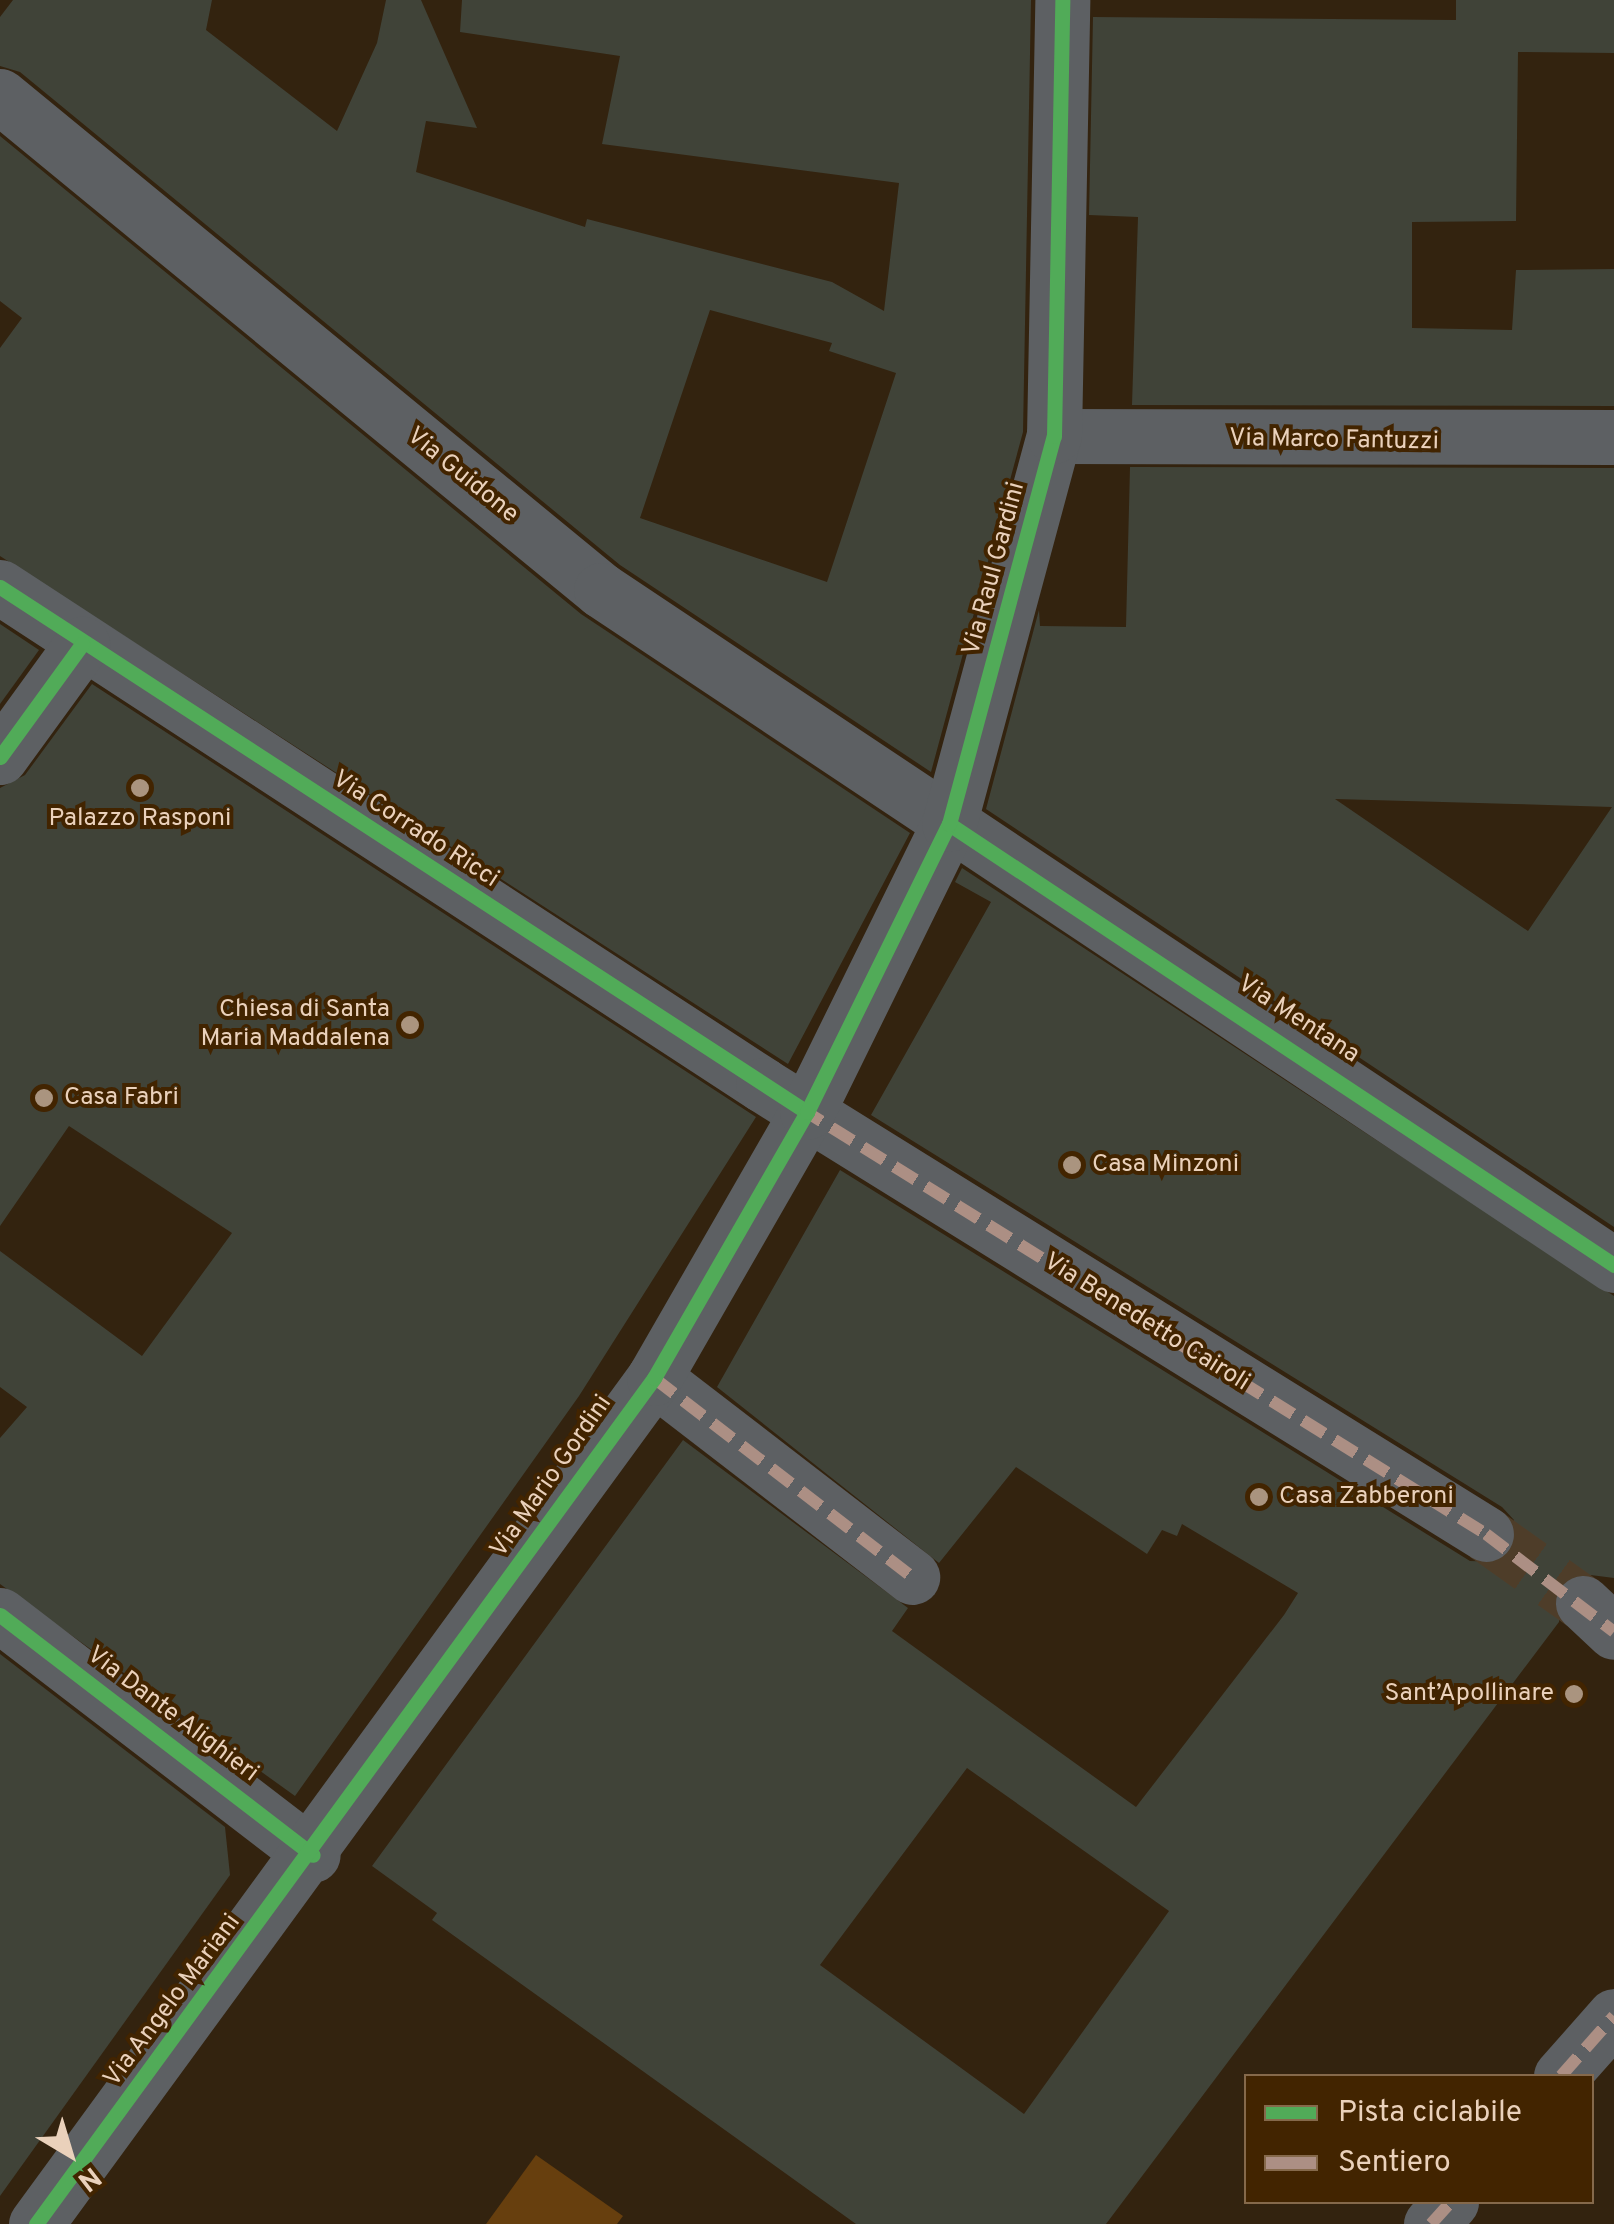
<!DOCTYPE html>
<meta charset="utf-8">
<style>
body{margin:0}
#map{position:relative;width:1614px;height:2224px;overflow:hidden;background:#33230f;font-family:Overpass,sans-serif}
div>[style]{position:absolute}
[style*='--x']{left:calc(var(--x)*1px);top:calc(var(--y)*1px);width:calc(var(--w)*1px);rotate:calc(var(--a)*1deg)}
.green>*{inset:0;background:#673f0e}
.building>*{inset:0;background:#404338}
.street-tunnel>*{height:55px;margin-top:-27.5px;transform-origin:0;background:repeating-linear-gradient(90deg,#4e3d29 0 55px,transparent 0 83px)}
.street>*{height:55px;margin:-27.5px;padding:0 27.5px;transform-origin:27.5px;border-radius:27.5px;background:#5d6063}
.quiet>*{height:12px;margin-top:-6px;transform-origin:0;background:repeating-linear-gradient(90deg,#ac8f84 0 25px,transparent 0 37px)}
.cycleway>*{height:15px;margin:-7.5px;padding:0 7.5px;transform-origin:7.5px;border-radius:7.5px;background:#51ab58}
.dots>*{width:28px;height:28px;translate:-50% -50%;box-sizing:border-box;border:5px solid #422400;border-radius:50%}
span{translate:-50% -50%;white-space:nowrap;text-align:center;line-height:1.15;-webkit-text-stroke:8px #422400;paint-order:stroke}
.street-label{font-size:25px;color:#ead1bb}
.poi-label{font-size:25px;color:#ead1bb}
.right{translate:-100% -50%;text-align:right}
.left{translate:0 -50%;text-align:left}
.legend{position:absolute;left:1244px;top:2074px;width:350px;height:130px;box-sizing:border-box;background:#422400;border:2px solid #85694b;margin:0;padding:12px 18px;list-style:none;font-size:30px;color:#ead1bb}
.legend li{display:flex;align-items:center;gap:20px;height:50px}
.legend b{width:50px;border:2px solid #85694b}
.north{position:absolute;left:20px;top:2104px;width:100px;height:100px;-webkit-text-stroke:8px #422400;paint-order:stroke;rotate:142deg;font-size:28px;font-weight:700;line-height:40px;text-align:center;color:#ead1bb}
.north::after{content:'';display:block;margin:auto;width:35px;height:45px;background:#ead1bb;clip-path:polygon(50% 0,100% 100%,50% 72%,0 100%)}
</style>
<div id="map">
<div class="green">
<i style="clip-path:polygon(536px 2155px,623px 2216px,617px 2224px,486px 2224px)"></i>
</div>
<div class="building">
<i style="clip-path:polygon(evenodd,13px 0,212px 0,206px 30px,337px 131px,377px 43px,386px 0,421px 0,477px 128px,426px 121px,416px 172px,585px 227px,587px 219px,832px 282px,884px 311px,899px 183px,602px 144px,620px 56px,460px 32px,462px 0,1031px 0,1023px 432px,931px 772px,620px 565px,20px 72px,0 66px,0 17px,13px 0,710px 310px,832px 343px,829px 351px,896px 373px,827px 582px,640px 518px,710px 310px)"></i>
<i style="clip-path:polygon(1456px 0,1614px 0,1614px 53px,1518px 52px,1516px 221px,1412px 222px,1412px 328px,1512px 330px,1516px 270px,1614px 269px,1614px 406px,1132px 405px,1138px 217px,1089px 215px,1093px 17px,1456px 20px)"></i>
<i style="clip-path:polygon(0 136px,581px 614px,910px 833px,788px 1064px,0 556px,0 348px,22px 318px,0 301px)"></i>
<i style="clip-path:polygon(evenodd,1130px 467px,1614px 468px,1614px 1227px,986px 809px,1039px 610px,1040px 626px,1126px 627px,1130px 467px,1335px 799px,1514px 804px,1612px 807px,1528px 931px,1335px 799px)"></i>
<i style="clip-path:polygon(0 624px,39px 650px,0 704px)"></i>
<i style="clip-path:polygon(92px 684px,756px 1117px,579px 1396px,295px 1796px,0 1584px,0 1438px,27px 1407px,0 1387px,0 1251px,142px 1356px,232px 1233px,69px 1126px,0 1226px,0 788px,25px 775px)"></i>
<i style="clip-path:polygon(evenodd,962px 868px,1614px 1296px,1614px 1578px,1575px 1573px,1560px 1582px,1559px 1622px,1106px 2224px,856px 2224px,432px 1920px,437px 1913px,372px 1866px,683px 1440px,908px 1608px,892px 1631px,1136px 1807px,1284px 1615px,1298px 1593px,1182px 1524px,1177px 1536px,1162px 1530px,1147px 1554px,1016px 1467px,939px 1563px,717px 1387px,840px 1170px,1470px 1561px,1500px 1562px,1513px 1550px,1514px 1520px,1502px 1507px,871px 1115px,991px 902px,955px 882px,962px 868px,967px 1768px,1169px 1911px,1024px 2114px,820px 1965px,967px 1768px)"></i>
<i style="clip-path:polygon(0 1654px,225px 1827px,230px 1875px,0 2196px)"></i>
</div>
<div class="street-tunnel">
<i style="--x:1486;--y:1534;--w:119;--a:35.4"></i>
</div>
<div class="street">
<i style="--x:0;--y:96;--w:778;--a:39.42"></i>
<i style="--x:601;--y:590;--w:1217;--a:33.68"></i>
<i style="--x:1054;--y:436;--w:560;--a:0.1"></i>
<i style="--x:0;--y:587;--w:911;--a:33.13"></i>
<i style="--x:763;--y:1085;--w:851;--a:31.84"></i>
<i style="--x:0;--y:757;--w:140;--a:-54"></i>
<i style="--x:654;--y:1378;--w:326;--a:37.6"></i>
<i style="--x:1583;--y:1603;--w:42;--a:43.1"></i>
<i style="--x:0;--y:1615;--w:394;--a:37.5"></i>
<i style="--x:1561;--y:2076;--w:80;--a:-48.5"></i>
<i style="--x:36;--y:2224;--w:1048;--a:-53.85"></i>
<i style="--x:654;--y:1378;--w:307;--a:-60.1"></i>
<i style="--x:807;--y:1112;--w:321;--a:-63.8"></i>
<i style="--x:949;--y:824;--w:402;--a:-74.9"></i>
<i style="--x:1054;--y:436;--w:436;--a:-88.9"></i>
<i style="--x:1431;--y:2224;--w:30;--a:-48"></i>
</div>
<div class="quiet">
<i style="--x:800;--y:1108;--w:808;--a:31.84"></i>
<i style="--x:1486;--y:1534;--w:161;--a:37.4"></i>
<i style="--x:654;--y:1378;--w:326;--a:37.6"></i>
<i style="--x:1561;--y:2076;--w:80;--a:-48.5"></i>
<i style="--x:1431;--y:2224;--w:30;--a:-48"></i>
</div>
<div class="cycleway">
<i style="--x:0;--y:587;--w:963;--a:33.05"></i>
<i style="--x:0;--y:757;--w:140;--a:-54"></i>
<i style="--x:949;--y:824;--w:798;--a:33.55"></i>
<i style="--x:0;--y:1615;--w:394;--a:37.5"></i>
<i style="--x:36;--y:2224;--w:1048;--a:-53.85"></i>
<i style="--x:654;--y:1378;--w:307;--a:-60.1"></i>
<i style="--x:807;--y:1112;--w:321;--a:-63.8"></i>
<i style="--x:949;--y:824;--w:402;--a:-74.9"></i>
<i style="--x:1054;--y:436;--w:436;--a:-88.9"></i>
</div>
<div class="dots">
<i style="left:140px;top:788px;background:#aa947f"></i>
<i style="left:410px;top:1025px;background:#aa947f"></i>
<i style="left:44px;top:1098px;background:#aa947f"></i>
<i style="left:1072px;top:1165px;background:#aa947f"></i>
<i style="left:1259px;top:1497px;background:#aa947f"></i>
<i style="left:1574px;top:1694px;background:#aa947f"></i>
</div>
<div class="street-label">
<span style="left:1334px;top:441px;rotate:1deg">Via Marco Fantuzzi</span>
<span style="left:462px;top:476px;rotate:39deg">Via Guidone</span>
<span style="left:995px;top:569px;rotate:-75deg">Via Raul Gardini</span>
<span style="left:415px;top:830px;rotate:33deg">Via Corrado Ricci</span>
<span style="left:1298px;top:1020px;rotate:33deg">Via Mentana</span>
<span style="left:1146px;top:1323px;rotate:32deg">Via Benedetto Cairoli</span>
<span style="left:552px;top:1477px;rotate:-55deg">Via Mario Gordini</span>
<span style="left:172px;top:1715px;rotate:37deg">Via Dante Alighieri</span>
<span style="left:173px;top:2001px;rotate:-53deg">Via Angelo Mariani</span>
</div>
<div class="poi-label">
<span style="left:140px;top:819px">Palazzo Rasponi</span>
<span class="right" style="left:390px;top:1025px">Chiesa di Santa<br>Maria Maddalena</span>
<span class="left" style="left:64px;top:1098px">Casa Fabri</span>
<span class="left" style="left:1092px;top:1165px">Casa Minzoni</span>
<span class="left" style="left:1279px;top:1497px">Casa Zabberoni</span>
<span class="right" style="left:1554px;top:1694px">Sant’Apollinare</span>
</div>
<ul class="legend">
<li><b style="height:12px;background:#51ab58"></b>Pista ciclabile</li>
<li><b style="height:12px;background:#ac8f84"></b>Sentiero</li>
</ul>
<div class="north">N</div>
</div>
